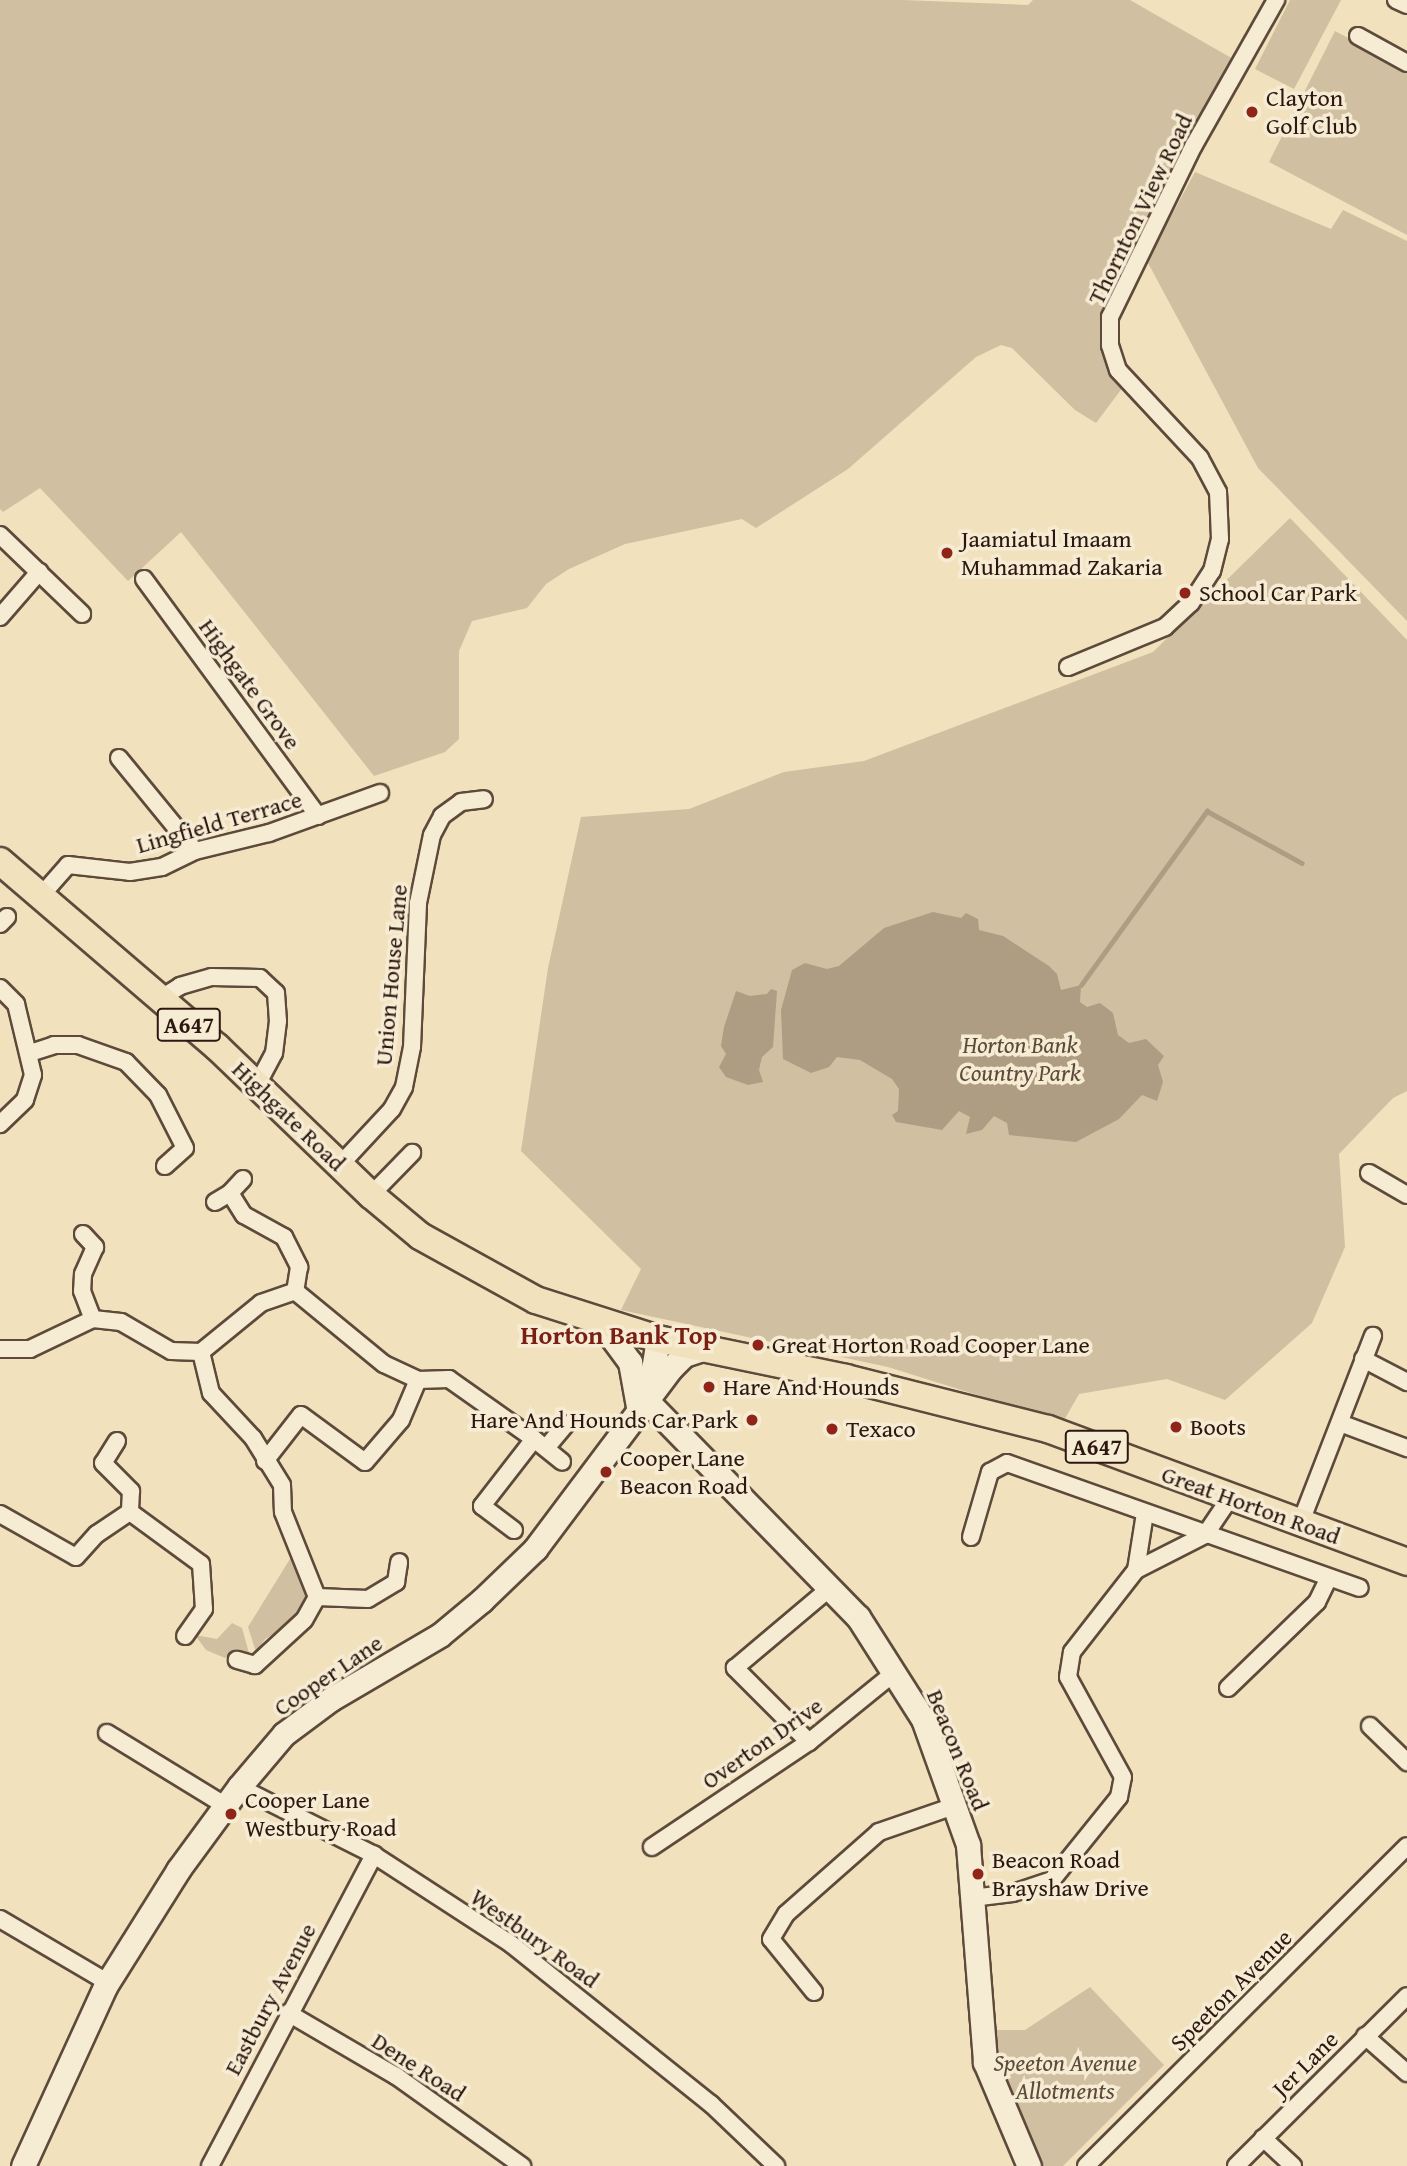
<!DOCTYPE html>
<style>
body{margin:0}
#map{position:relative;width:1407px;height:2166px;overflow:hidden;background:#f1e1bd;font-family:"Gentium Book Plus",serif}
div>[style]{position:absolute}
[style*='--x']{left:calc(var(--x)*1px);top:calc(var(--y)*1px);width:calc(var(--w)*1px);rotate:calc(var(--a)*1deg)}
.green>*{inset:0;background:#d0bfa0}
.water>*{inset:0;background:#ae9d82}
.stream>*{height:4.5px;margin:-2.25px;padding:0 2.25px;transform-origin:2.25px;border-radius:2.25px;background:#ae9d82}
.roads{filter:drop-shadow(2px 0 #5d4a3b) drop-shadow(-2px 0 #5d4a3b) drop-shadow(0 2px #5d4a3b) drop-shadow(0 -2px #5d4a3b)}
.street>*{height:16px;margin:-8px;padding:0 8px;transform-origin:8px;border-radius:8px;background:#f6ecd4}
.secondary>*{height:23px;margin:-11.5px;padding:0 11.5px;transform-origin:11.5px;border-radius:11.5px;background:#f6ecd4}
.primary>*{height:26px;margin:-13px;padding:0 13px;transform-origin:13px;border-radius:13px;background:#f1e1bd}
.dots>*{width:19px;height:19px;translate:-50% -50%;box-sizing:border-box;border:4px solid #f6ecd4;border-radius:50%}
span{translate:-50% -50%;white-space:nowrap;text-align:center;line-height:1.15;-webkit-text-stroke:7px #f6ecd4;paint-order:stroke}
.shield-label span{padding:2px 5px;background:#f6ecd4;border:2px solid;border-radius:5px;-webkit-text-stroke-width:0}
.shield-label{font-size:23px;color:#2c1810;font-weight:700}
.poi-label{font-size:24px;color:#2c1810}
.left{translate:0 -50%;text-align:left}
.right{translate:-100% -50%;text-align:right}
.street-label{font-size:24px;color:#2c1810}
.park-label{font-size:24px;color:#5d4a3b;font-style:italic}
.neighbourhood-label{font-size:26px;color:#7a1f14;font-weight:700}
</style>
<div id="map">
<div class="green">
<i style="clip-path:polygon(0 0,902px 0,1028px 5px,1033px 0,1130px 0,1235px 60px,1115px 298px,1112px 354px,1123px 387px,1096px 423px,1075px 410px,1012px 348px,1001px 345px,976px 357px,848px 469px,756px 528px,742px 519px,625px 544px,569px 569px,546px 584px,527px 608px,472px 621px,459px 651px,459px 739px,445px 752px,374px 776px,181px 532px,128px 581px,40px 488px,3px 512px,0 509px)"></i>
<i style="clip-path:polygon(1290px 0,1341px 0,1294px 89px,1255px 69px)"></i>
<i style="clip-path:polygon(1335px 31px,1407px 69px,1407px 235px,1269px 162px)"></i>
<i style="clip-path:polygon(1195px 172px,1331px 229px,1343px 210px,1407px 241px,1407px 621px,1258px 468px,1147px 261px)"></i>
<i style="clip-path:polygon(1290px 518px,1407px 640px,1407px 1091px,1393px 1098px,1339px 1154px,1345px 1247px,1312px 1323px,1225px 1400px,1167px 1379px,1079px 1394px,1063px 1422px,888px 1367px,621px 1310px,641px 1269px,521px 1151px,548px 968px,581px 817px,689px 809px,784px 772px,864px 761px,1153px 652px)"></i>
<i style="clip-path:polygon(293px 1554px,299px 1560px,296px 1567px,306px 1591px,303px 1608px,291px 1628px,284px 1627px,265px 1639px,256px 1652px,248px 1627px)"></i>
<i style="clip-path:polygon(232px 1623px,242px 1628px,249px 1653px,239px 1650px,225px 1658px,206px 1650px,195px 1635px,217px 1639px)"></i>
<i style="clip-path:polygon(1090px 1987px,1164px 2065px,1063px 2166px,1044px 2166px,1011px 2106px,990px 2030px,1025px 2030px)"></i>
</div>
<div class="water">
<i style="clip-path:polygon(933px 912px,961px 918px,966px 913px,978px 919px,979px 930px,1003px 936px,1049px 966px,1057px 974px,1061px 990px,1081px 985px,1080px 1002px,1087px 1007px,1100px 1003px,1113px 1013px,1118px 1035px,1129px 1043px,1146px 1039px,1164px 1056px,1158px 1065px,1163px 1082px,1157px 1101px,1142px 1095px,1119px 1119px,1076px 1142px,1009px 1135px,1007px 1123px,994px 1116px,982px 1130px,966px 1134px,970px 1117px,959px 1111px,942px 1130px,896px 1122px,892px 1115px,898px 1111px,899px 1089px,892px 1079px,860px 1060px,837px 1057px,829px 1067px,811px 1073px,783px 1059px,781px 1010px,792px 970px,805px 963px,827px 969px,839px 966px,884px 928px)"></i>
<i style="clip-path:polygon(771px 989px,777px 991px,773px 1047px,762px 1057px,759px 1070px,763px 1082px,748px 1085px,726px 1077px,719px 1067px,726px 1054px,721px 1046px,724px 1027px,736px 991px,750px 996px,767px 994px)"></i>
</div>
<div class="stream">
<i style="--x:1081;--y:985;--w:215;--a:-54.1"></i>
<i style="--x:1207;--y:811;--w:108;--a:28.7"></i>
</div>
<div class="roads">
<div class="street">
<i style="--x:1396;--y:0;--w:12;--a:24"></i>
<i style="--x:1358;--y:36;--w:56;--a:28.9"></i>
<i style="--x:0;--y:535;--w:114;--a:43.9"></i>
<i style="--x:144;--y:579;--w:294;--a:53.7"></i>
<i style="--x:0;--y:617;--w:60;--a:-49.1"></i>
<i style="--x:1068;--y:667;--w:105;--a:-22.4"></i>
<i style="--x:1165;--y:627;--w:35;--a:-43"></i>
<i style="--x:1191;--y:603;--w:38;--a:-57"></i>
<i style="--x:1212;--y:571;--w:33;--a:-76"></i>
<i style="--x:1220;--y:539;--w:47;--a:-92.4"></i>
<i style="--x:1218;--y:492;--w:38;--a:-118"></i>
<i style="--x:1200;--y:458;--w:120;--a:-133"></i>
<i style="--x:1118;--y:370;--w:26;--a:-108"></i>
<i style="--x:1110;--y:345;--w:28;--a:-90"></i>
<i style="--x:1110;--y:317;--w:191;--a:-64"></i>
<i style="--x:1194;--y:145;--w:167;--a:-60.5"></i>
<i style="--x:119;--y:758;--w:120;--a:50.7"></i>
<i style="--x:39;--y:898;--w:44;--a:-48.7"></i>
<i style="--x:68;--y:865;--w:62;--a:6.4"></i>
<i style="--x:130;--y:872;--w:32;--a:-9"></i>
<i style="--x:162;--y:867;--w:37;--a:-26"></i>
<i style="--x:195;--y:851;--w:76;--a:-13.7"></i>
<i style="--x:269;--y:833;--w:118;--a:-19.8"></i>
<i style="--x:0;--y:924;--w:10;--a:-45"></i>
<i style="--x:0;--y:988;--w:23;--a:45"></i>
<i style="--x:16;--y:1004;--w:73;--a:76.5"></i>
<i style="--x:33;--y:1075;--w:26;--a:108"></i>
<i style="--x:25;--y:1100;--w:35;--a:136"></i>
<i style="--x:158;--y:1000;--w:26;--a:-32"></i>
<i style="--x:180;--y:986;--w:33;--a:-16"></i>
<i style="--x:212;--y:977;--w:48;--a:1.2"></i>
<i style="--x:260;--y:978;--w:22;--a:43"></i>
<i style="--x:276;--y:993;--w:28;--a:86"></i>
<i style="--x:278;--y:1021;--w:32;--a:97"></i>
<i style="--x:274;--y:1053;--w:34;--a:118"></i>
<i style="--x:30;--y:1053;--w:25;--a:-18"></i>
<i style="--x:54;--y:1045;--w:24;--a:0"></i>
<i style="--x:78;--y:1045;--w:51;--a:19.5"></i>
<i style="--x:126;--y:1062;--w:46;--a:45.9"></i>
<i style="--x:158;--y:1095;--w:59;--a:63"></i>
<i style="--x:185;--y:1148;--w:27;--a:138"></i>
<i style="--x:340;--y:1165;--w:76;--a:-47.1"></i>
<i style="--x:392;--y:1109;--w:25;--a:-61"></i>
<i style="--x:404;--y:1087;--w:41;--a:-78.7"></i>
<i style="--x:412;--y:1047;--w:144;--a:-87.6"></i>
<i style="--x:418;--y:903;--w:69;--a:-78.4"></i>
<i style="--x:432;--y:835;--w:21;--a:-62"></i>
<i style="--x:442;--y:816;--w:24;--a:-36"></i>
<i style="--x:461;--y:802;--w:23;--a:-7"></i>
<i style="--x:1369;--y:1173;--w:44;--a:30.1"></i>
<i style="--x:243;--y:1179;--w:19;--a:133"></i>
<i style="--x:230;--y:1193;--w:26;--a:58"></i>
<i style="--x:244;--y:1215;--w:46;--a:28.8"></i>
<i style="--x:284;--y:1237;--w:34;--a:63"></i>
<i style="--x:299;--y:1267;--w:24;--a:99"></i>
<i style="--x:371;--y:1195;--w:59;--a:-45.7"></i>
<i style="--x:215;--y:1202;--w:17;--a:-31"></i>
<i style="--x:83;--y:1234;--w:18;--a:47"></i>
<i style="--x:95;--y:1247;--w:30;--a:114"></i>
<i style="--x:83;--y:1274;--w:17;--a:93"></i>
<i style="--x:82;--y:1291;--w:30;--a:69"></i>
<i style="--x:0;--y:1349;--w:30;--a:0"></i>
<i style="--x:30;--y:1349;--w:70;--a:-25.5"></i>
<i style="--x:93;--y:1319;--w:28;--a:6"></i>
<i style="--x:121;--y:1322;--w:58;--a:30.1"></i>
<i style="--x:171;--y:1351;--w:30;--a:2"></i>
<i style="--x:201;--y:1352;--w:77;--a:-39.2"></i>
<i style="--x:261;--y:1303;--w:36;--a:-19"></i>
<i style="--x:295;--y:1291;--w:115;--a:39.4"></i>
<i style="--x:384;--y:1364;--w:38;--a:25"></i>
<i style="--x:418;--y:1380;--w:31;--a:-2"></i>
<i style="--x:449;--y:1379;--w:104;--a:35.2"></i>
<i style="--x:534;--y:1439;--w:85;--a:127.8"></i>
<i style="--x:482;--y:1506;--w:40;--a:37"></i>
<i style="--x:201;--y:1352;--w:42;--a:76.3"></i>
<i style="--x:211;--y:1393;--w:62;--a:47"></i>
<i style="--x:253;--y:1438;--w:55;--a:58.3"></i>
<i style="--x:282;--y:1485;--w:27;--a:88"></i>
<i style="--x:283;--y:1512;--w:92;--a:68.2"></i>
<i style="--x:317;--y:1597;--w:26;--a:119"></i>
<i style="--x:304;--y:1620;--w:67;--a:137.4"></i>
<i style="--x:255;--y:1665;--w:19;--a:-164"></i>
<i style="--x:1363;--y:1359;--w:50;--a:27.6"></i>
<i style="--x:1340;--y:1423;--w:72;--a:20.5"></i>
<i style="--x:534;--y:1439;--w:36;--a:39"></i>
<i style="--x:117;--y:1441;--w:26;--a:122"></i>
<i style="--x:103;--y:1463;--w:40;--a:45"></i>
<i style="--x:131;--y:1491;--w:21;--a:93"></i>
<i style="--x:546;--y:1448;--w:31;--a:-50"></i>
<i style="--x:265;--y:1461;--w:58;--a:-52"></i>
<i style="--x:301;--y:1415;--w:79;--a:36.3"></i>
<i style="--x:365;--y:1462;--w:55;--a:-49.4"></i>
<i style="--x:401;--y:1420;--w:43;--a:-67"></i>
<i style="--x:0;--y:1514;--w:87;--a:29.5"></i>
<i style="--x:76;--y:1557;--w:31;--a:-48"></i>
<i style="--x:97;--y:1534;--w:40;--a:-34"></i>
<i style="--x:130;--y:1512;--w:88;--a:36.2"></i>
<i style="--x:201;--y:1564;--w:45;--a:86.2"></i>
<i style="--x:204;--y:1609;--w:33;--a:125"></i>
<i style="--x:1300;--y:1524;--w:202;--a:-68.8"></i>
<i style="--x:971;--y:1537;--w:68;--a:-73.7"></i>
<i style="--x:990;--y:1472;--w:19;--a:-28"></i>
<i style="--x:1007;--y:1463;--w:374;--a:19.5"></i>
<i style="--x:1136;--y:1570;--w:58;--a:-81"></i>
<i style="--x:317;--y:1597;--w:51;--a:2.2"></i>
<i style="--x:368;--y:1599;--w:33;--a:-31"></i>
<i style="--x:396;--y:1582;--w:20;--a:-81"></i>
<i style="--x:1228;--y:1688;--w:124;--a:-44"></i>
<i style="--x:1317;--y:1602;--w:25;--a:-64"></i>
<i style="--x:1370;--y:1726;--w:52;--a:44.2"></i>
<i style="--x:107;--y:1733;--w:140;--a:31.5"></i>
<i style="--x:809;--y:1742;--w:105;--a:-135"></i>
<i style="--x:735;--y:1668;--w:124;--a:-40.1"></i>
<i style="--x:239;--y:1787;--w:151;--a:26.7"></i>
<i style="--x:374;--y:1855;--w:163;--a:33"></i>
<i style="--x:511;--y:1944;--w:256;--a:38.7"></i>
<i style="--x:711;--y:2104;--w:90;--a:43.6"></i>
<i style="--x:652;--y:1847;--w:189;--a:-33.8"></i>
<i style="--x:809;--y:1742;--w:111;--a:-39.1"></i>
<i style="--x:972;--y:1898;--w:41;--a:-7"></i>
<i style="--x:1013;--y:1893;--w:41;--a:-18.4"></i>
<i style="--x:1052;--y:1880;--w:107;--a:-51.1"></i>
<i style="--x:1119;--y:1797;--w:20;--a:-79"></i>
<i style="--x:1123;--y:1777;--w:114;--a:-118.8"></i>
<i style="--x:1068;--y:1677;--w:25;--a:-81"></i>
<i style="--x:1072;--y:1652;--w:104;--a:-52"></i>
<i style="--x:1136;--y:1570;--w:77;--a:-26.9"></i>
<i style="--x:1205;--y:1535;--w:45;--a:-56"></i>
<i style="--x:0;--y:1919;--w:124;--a:30.5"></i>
<i style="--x:814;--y:1992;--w:68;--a:-129.1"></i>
<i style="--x:771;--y:1939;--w:29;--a:-59"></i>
<i style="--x:786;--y:1914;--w:124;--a:-41.4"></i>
<i style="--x:879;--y:1832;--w:79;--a:-19.1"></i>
<i style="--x:288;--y:2013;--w:125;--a:30.3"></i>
<i style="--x:396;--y:2076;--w:155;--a:35.5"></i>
<i style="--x:1365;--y:2036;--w:56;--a:41.4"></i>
<i style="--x:1263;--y:2138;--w:41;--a:43"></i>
<i style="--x:210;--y:2166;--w:352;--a:-62.2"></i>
<i style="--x:1086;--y:2166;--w:453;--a:-44.9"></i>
<i style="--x:1236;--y:2166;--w:241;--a:-44.8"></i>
</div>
<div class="secondary">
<i style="--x:601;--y:1323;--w:49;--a:53.4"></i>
<i style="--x:630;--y:1362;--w:51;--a:79.8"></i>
<i style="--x:649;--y:1394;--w:56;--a:-80.7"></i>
<i style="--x:647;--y:1401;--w:302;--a:45.7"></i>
<i style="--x:858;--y:1617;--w:121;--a:57.5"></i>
<i style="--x:923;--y:1719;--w:134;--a:70.3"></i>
<i style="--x:968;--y:1845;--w:218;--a:85.5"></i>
<i style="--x:985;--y:2062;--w:113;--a:67.1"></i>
<i style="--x:23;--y:2166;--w:199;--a:-65.4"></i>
<i style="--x:106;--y:1985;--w:136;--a:-57.9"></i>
<i style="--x:178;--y:1870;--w:103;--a:-53.7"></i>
<i style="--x:239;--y:1787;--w:70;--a:-49.7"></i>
<i style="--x:284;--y:1734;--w:59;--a:-36.7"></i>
<i style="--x:331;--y:1699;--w:126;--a:-30.4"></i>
<i style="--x:440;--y:1635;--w:55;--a:-39.8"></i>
<i style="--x:482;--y:1600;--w:74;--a:-43.9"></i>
<i style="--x:535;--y:1549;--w:226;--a:-53.1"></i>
<i style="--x:671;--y:1368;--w:18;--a:-45"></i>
<i style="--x:684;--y:1355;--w:20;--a:-18"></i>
</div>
<div class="primary">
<i style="--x:0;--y:861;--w:286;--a:40.6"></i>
<i style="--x:217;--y:1047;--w:214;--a:43.9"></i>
<i style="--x:371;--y:1195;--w:64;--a:39.9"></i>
<i style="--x:420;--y:1236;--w:132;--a:28.9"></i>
<i style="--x:536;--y:1300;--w:128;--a:17.7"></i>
<i style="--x:658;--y:1339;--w:192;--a:11.7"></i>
<i style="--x:846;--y:1378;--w:208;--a:14.2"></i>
<i style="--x:1048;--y:1429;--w:383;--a:20.3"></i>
</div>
</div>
<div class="dots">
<i style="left:1252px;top:112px;background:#8f2418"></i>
<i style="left:947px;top:553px;background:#8f2418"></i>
<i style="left:1185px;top:593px;background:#8f2418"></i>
<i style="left:758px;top:1345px;background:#8f2418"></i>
<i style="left:709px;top:1387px;background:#8f2418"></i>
<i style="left:752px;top:1420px;background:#8f2418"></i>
<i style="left:1176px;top:1427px;background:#8f2418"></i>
<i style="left:832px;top:1429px;background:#8f2418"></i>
<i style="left:606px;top:1472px;background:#8f2418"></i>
<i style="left:231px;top:1814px;background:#8f2418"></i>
<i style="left:978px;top:1874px;background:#8f2418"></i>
</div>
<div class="shield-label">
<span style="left:189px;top:1025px">A647</span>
<span style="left:1097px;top:1447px">A647</span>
</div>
<div class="poi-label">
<span class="left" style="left:1266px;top:112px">Clayton<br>Golf Club</span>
<span class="left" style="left:961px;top:553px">Jaamiatul Imaam<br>Muhammad Zakaria</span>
<span class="left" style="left:1199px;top:593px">School Car Park</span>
<span class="left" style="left:772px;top:1345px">Great Horton Road Cooper Lane</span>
<span class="left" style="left:723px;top:1387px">Hare And Hounds</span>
<span class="right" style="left:738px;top:1420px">Hare And Hounds Car Park</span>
<span class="left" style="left:1190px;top:1427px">Boots</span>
<span class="left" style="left:846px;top:1429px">Texaco</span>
<span class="left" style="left:620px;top:1472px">Cooper Lane<br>Beacon Road</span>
<span class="left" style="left:245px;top:1814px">Cooper Lane<br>Westbury Road</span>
<span class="left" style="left:992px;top:1874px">Beacon Road<br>Brayshaw Drive</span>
</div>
<div class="street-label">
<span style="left:1140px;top:209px;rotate:-64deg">Thornton View Road</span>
<span style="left:250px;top:684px;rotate:54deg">Highgate Grove</span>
<span style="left:219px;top:822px;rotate:-16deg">Lingfield Terrace</span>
<span style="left:391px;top:975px;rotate:-85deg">Union House Lane</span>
<span style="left:289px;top:1116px;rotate:44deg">Highgate Road</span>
<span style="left:1251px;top:1505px;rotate:20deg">Great Horton Road</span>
<span style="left:328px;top:1675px;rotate:-34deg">Cooper Lane</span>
<span style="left:762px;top:1743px;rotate:-35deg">Overton Drive</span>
<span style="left:958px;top:1750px;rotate:68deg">Beacon Road</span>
<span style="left:535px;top:1938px;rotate:36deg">Westbury Road</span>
<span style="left:1231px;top:1990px;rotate:-45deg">Speeton Avenue</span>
<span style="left:270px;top:1999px;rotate:-62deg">Eastbury Avenue</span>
<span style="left:1305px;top:2064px;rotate:-45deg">Jer Lane</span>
<span style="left:419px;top:2067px;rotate:33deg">Dene Road</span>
</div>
<div class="park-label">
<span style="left:1020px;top:1059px">Horton Bank<br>Country Park</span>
<span style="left:1065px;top:2077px">Speeton Avenue<br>Allotments</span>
</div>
<div class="neighbourhood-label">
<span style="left:619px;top:1335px">Horton Bank Top</span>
</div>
</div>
